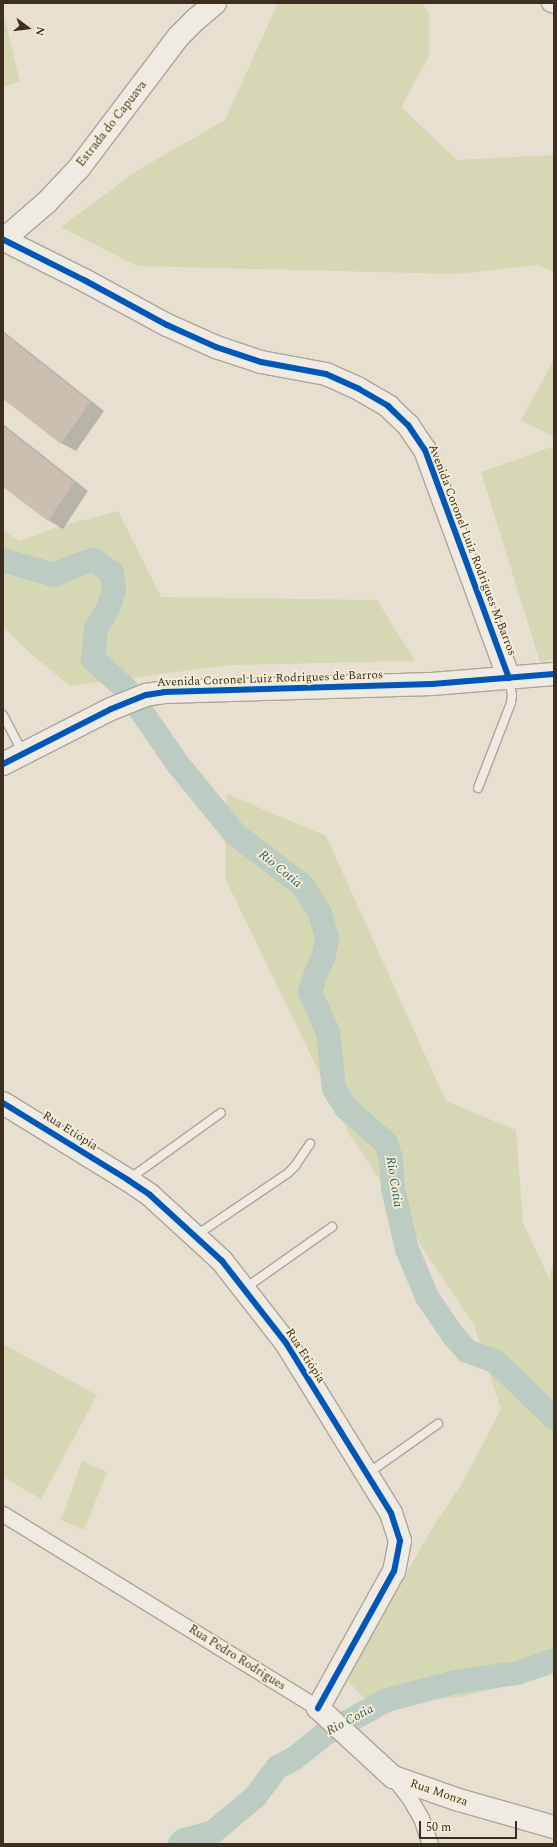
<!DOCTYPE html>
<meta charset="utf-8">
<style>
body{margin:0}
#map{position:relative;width:557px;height:1847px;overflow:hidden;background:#e7e0d1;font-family:Spectral,serif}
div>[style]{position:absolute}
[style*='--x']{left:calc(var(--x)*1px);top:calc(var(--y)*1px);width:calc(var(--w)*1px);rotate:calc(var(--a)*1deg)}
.green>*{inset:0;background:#d6d7b3}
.shadow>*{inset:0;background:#0003}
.river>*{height:24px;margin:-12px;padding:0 12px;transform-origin:12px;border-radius:12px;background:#bcccc2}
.building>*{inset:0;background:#cbbfb2}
.roads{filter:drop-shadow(1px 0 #ada599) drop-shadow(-1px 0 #ada599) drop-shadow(0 1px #ada599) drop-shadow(0 -1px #ada599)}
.lane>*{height:8px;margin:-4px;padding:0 4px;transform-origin:4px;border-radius:4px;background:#efebe3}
.street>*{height:15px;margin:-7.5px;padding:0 7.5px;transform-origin:7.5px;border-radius:7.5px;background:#efebe3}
.secondary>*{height:22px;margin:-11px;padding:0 11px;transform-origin:11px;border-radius:11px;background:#efebe3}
.cycleway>*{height:6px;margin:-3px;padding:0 3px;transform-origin:3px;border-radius:3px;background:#0057b8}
span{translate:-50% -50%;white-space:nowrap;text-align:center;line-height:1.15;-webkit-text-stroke:3.5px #f7eed8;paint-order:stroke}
.street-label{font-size:12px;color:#3d2e20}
.water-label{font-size:13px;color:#2f5d5a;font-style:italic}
.frame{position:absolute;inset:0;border:4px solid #3d2e20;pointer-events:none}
.north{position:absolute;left:8px;top:8px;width:40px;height:40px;-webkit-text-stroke:3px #f7eed8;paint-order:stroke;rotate:105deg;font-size:11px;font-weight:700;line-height:16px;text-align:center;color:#3d2e20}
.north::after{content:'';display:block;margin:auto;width:14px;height:18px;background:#3d2e20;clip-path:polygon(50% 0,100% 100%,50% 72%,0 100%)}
.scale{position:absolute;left:419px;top:1821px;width:98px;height:18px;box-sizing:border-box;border:2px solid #3d2e20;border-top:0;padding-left:5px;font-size:12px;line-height:14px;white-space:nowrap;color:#3d2e20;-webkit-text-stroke:3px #f7eed8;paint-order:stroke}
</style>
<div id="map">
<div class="green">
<i style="clip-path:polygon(278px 3px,422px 3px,429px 14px,429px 56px,401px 107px,457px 160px,554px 155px,554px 272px,538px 265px,455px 274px,137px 266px,61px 227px,138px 170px,225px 120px)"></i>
<i style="clip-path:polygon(3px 11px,20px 82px,3px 86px)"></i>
<i style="clip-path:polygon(554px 360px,554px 437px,521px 420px)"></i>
<i style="clip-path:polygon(554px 446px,554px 659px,540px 662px,481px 472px)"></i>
<i style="clip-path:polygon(118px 511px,161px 597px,377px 600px,415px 661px,230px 665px,70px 686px,30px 653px,3px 626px,3px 531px,20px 541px,54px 528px)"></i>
<i style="clip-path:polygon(227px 794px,326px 836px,446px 1101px,516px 1130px,523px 1223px,549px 1278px,554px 1262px,554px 1672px,549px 1675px,461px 1697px,369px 1703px,347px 1680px,428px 1535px,464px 1480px,501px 1409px,474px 1325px,423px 1249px,362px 1152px,350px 1136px,225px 878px)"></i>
<i style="clip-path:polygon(3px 1344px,97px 1395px,41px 1499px,3px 1477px)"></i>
<i style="clip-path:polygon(82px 1461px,107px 1472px,84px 1530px,61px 1520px)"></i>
</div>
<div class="shadow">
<i style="clip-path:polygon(3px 331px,104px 411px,76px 451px,61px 443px,3px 398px)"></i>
<i style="clip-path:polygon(3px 424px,88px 491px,63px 529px,48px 520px,3px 485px)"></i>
</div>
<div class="river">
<i style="--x:3;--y:560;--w:53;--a:16.4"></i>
<i style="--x:54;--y:575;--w:25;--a:-23"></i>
<i style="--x:77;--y:565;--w:18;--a:-16"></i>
<i style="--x:94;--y:560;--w:22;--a:36"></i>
<i style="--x:112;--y:573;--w:16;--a:83"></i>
<i style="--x:114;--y:589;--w:19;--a:106"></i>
<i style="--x:109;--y:607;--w:26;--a:121"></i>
<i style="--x:96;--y:629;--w:30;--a:96"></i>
<i style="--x:93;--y:659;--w:45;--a:42.3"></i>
<i style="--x:126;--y:689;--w:90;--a:55.4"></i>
<i style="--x:177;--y:763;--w:92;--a:50.8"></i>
<i style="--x:235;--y:834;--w:86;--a:37.4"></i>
<i style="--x:303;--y:886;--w:32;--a:58"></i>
<i style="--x:320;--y:913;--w:26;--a:74"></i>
<i style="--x:327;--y:938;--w:20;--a:101"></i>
<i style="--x:323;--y:958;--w:17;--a:115"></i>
<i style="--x:316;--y:973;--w:20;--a:108"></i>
<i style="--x:310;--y:992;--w:44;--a:65.8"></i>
<i style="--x:328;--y:1032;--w:57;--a:84"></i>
<i style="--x:334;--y:1089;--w:22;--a:58"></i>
<i style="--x:346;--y:1108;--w:53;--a:41.2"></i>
<i style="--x:386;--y:1143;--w:17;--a:73"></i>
<i style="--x:391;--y:1159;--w:30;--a:86"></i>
<i style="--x:393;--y:1189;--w:62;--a:76.9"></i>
<i style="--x:407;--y:1249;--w:52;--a:67.4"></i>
<i style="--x:427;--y:1297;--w:46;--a:55.6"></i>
<i style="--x:453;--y:1335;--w:21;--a:49"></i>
<i style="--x:467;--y:1351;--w:30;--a:20"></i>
<i style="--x:495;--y:1361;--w:82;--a:44"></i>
<i style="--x:180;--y:1844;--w:6;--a:-45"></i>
<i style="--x:184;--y:1840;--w:30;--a:-15"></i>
<i style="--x:213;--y:1832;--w:55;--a:-39.8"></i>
<i style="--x:255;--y:1797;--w:38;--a:-53"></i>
<i style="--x:278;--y:1767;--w:19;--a:-28"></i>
<i style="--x:295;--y:1758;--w:36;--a:-39"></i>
<i style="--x:323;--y:1735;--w:73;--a:-28.7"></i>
<i style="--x:387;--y:1700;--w:70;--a:-14.8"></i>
<i style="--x:455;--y:1682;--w:63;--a:-8.3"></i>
<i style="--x:517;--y:1673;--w:39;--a:-19"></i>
</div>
<div class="building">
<i style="clip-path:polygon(3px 333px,90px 402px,61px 444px,3px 399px)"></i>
<i style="clip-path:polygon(3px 426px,74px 482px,48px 521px,3px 487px)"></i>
</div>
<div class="roads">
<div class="lane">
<i style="--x:3;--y:715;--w:43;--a:62.2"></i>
<i style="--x:478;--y:788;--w:91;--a:-68.8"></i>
<i style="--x:511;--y:703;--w:8;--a:-83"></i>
<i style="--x:512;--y:695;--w:16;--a:-101"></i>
<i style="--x:129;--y:1179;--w:113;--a:-35.7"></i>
<i style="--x:195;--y:1236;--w:112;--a:-34.1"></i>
<i style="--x:288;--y:1173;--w:10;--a:-45"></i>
<i style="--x:295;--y:1166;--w:27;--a:-56"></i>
<i style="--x:244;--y:1289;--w:108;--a:-35.2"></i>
<i style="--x:367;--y:1474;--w:87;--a:-35.2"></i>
</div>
<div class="street">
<i style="--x:549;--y:3;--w:5;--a:22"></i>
<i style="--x:3;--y:1514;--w:370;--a:31.6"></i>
<i style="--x:393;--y:1777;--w:28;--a:52"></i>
<i style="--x:410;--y:1799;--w:22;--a:60"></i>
<i style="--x:421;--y:1818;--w:28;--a:71"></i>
</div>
<div class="secondary">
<i style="--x:3;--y:240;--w:58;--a:-40.8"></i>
<i style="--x:47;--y:202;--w:47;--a:-46.7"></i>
<i style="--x:79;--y:168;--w:166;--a:-52.9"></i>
<i style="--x:179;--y:36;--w:23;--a:-45"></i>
<i style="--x:195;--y:20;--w:26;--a:-40"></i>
<i style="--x:4;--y:240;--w:89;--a:26.6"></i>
<i style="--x:84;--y:280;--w:94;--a:28.5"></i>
<i style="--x:167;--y:325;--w:54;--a:24.2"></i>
<i style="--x:216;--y:347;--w:47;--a:18.4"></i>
<i style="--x:261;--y:362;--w:66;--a:10.5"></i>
<i style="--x:326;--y:374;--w:36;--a:24"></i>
<i style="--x:359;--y:389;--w:34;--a:30"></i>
<i style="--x:388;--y:406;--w:28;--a:44"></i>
<i style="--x:408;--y:425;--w:30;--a:56"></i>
<i style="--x:425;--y:450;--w:243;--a:69.8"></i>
<i style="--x:3;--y:764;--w:121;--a:-27"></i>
<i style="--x:111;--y:709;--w:38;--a:-22"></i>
<i style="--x:146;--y:695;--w:18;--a:-9"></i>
<i style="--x:164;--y:692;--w:268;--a:-1.7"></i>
<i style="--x:432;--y:684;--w:122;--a:-4.7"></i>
<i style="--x:3;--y:1103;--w:147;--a:31.6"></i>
<i style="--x:128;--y:1180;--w:27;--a:34"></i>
<i style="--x:150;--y:1195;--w:98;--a:42.5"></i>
<i style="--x:222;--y:1261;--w:104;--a:52"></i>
<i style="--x:286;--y:1343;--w:200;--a:58.3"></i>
<i style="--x:391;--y:1513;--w:29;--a:72"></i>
<i style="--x:400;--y:1541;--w:31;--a:101"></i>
<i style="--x:394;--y:1571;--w:157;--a:119"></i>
<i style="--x:318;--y:1708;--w:102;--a:42.6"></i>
<i style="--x:393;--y:1777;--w:70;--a:19.2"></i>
<i style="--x:459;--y:1800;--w:99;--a:15.9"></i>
</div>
</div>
<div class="cycleway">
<i style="--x:4;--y:240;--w:89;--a:26.6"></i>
<i style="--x:84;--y:280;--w:94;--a:28.5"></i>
<i style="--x:167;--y:325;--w:54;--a:24.2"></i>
<i style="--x:216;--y:347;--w:47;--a:18.4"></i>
<i style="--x:261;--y:362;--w:66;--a:10.5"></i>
<i style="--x:326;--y:374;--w:36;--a:24"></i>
<i style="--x:359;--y:389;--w:34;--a:30"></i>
<i style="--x:388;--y:406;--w:28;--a:44"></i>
<i style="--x:408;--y:425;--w:30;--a:56"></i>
<i style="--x:425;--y:450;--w:243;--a:69.8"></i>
<i style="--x:3;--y:764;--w:121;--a:-27"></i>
<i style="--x:111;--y:709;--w:38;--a:-22"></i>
<i style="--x:146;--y:695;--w:18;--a:-9"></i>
<i style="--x:164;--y:692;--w:268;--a:-1.7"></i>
<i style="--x:432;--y:684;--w:122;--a:-4.7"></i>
<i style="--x:3;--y:1103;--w:147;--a:31.6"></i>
<i style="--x:128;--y:1180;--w:27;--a:34"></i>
<i style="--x:150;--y:1195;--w:98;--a:42.5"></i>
<i style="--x:222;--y:1261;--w:104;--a:52"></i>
<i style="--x:286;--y:1343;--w:200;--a:58.3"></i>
<i style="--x:391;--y:1513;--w:29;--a:72"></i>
<i style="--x:400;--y:1541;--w:31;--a:101"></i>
<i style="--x:394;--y:1571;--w:157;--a:119"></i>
</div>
<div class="street-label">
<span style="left:112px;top:124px;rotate:-52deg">Estrada do Capuava</span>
<span style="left:472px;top:550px;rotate:69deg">Avenida Coronel Luiz Rodrigues M,Barros</span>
<span style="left:270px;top:679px;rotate:-2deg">Avenida Coronel Luiz Rodrigues de Barros</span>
<span style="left:70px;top:1131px;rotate:32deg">Rua Etiópia</span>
<span style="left:305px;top:1356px;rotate:57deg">Rua Etiópia</span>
<span style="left:237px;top:1658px;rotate:32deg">Rua Pedro Rodrigues</span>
<span style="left:439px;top:1793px;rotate:19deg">Rua Monza</span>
</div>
<div class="water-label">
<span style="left:280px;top:869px;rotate:39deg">Rio Cotia</span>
<span style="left:394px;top:1182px;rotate:81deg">Rio Cotia</span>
<span style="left:350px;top:1720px;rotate:-28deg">Rio Cotia</span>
</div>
<div class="frame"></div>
<div class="north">N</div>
<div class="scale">50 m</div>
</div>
